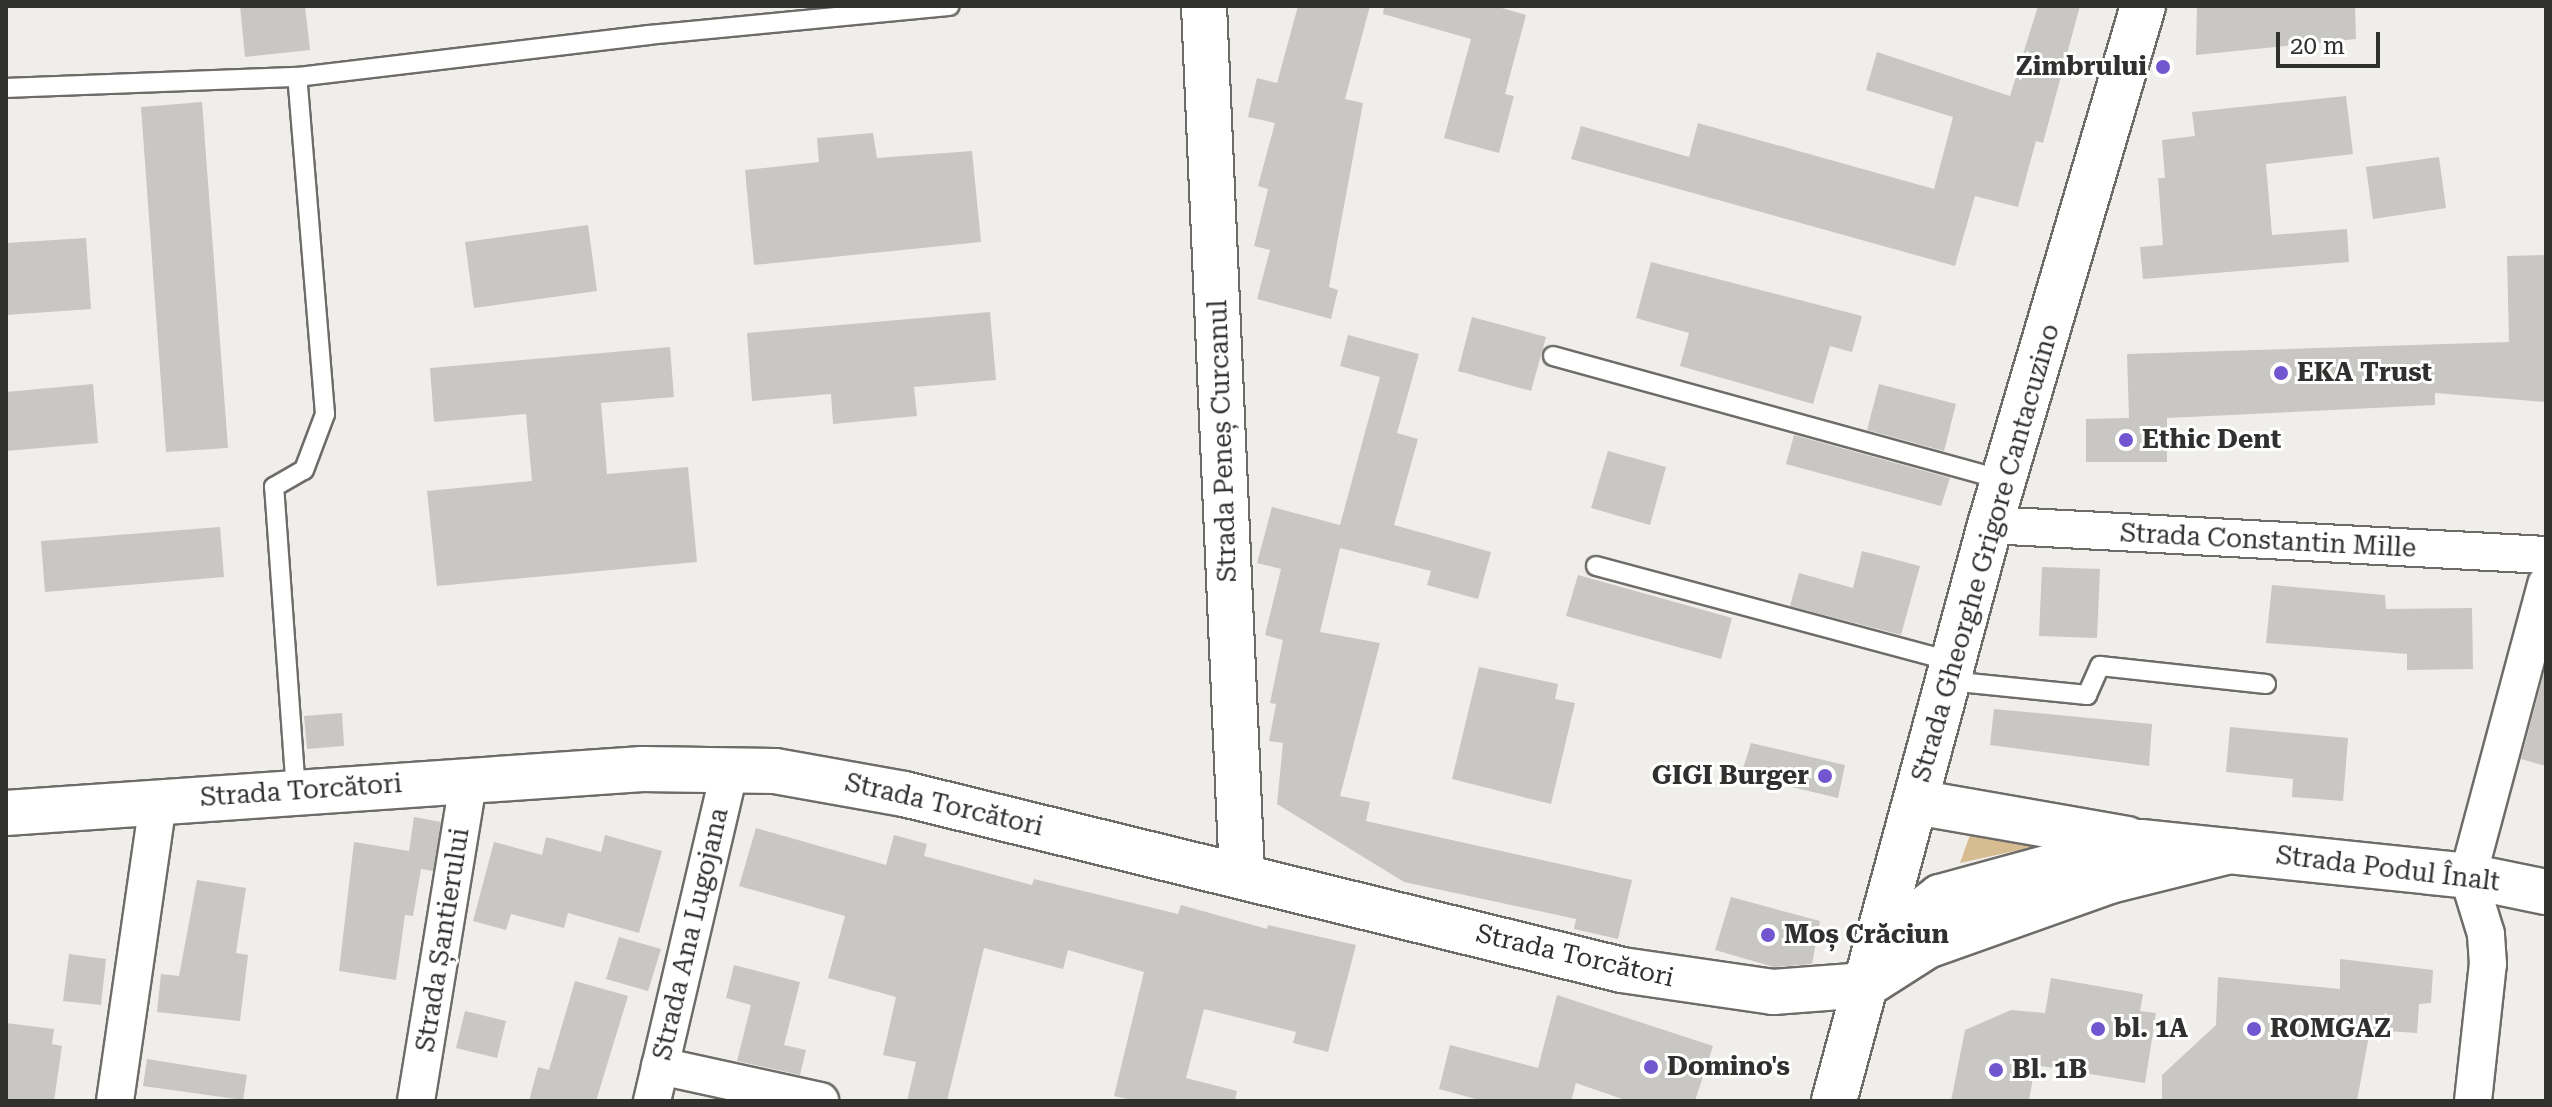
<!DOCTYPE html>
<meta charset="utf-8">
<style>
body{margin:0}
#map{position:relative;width:2552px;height:1107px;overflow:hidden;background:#f0eeeb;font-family:"Roboto Serif",serif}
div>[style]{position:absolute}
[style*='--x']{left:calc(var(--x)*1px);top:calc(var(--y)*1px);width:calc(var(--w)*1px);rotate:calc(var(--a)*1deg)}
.green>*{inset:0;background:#d7bc92}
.building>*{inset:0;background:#c8c7c4}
.roads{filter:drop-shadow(2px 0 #6e6c69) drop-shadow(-2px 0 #6e6c69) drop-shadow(0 2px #6e6c69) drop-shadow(0 -2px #6e6c69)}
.lane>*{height:18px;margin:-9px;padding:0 9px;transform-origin:9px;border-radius:9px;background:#fff}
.street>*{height:36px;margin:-18px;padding:0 18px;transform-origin:18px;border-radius:18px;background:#fff}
.secondary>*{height:44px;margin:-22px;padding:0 22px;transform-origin:22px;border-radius:22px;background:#fff}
.dots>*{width:22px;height:22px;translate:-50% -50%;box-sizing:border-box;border:4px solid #fff;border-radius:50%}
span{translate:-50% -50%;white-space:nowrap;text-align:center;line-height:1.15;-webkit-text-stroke:6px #fff;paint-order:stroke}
.poi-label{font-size:26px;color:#30302e;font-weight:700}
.right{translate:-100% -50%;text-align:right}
.left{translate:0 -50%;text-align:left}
.street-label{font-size:26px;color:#30302e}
.frame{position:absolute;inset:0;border:8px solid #30302e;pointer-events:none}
.scale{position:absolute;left:2276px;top:32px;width:104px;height:36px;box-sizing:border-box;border:4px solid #30302e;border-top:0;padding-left:10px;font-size:24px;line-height:28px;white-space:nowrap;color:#30302e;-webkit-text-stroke:6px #fff;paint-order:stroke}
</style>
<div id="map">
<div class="green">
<i style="clip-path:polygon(1971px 832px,2037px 846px,1960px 863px)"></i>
</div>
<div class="building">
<i style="clip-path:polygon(240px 6px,305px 6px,310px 50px,245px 57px)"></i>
<i style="clip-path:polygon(1298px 6px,1370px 6px,1345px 99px,1363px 103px,1329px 287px,1338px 290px,1331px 319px,1257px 299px,1270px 250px,1254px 246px,1268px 189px,1258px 186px,1275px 123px,1248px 117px,1257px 78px,1277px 83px)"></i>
<i style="clip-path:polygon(1384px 6px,1495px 6px,1526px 15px,1505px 94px,1514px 96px,1499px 153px,1444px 138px,1471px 39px,1383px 14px)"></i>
<i style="clip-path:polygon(2038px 6px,2080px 6px,2043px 143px,2036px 141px,2018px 207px,1975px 196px,1955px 266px,1571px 159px,1581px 126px,1689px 157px,1698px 123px,1934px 189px,1953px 117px,1866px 90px,1877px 52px,2010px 96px)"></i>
<i style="clip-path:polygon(2197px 6px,2355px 6px,2356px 39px,2196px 55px)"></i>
<i style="clip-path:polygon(2346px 96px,2353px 154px,2266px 164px,2272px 235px,2347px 229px,2349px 262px,2143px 279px,2140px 247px,2163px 245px,2158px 178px,2165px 178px,2162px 140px,2195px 136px,2192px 112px)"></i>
<i style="clip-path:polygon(202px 102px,228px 448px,166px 452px,141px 107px)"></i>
<i style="clip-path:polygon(873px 133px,877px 158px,972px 151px,981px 242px,754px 265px,745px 170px,819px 162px,817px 138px)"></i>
<i style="clip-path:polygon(2439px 157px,2446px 208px,2373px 219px,2366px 167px)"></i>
<i style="clip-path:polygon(588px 225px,597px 291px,474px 308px,465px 242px)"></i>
<i style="clip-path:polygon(86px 238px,91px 309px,6px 315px,6px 243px)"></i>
<i style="clip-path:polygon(2546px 255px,2546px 402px,2435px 393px,2435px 405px,2167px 418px,2167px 462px,2086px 462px,2086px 419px,2129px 418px,2127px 354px,2509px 342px,2507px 256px)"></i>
<i style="clip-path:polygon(1651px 262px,1862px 316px,1852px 352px,1830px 346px,1813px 404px,1680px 366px,1689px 333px,1636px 318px)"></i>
<i style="clip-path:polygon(990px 312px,996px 380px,914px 387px,917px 416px,833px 424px,831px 394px,752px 401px,747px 333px)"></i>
<i style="clip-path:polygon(1472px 317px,1546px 337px,1531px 391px,1458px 371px)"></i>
<i style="clip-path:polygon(1348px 335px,1419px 354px,1397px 433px,1418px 439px,1394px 525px,1491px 552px,1478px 599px,1427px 585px,1431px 571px,1340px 548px,1320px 632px,1380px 643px,1340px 796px,1370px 802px,1366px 821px,1632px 880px,1618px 939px,1574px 929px,1576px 919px,1404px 882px,1277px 804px,1283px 743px,1269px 741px,1276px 704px,1270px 703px,1283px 640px,1265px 635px,1281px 569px,1257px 563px,1272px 507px,1340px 525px,1380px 377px,1340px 366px)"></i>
<i style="clip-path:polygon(670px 347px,674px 397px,601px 403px,607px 474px,688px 467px,697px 562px,437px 586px,427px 491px,532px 481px,526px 414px,434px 422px,430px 368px)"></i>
<i style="clip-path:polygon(93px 384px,98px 443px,6px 451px,6px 392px)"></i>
<i style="clip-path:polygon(1879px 384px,1956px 404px,1944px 451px,1867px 430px)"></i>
<i style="clip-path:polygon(1794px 435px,1950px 478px,1941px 506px,1786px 464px)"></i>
<i style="clip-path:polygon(1608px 451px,1666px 467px,1650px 525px,1591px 508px)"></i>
<i style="clip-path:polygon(220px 527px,224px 577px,45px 592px,41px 541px)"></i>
<i style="clip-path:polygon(1862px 551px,1920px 566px,1901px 635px,1790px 606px,1799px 573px,1853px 588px)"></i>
<i style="clip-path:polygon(2042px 567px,2100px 569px,2097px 638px,2039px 636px)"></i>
<i style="clip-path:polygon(1578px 575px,1732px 618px,1721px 659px,1566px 616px)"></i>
<i style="clip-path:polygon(2272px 585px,2385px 595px,2386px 609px,2472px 608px,2473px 669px,2407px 670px,2407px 654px,2266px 643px)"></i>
<i style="clip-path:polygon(2546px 665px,2546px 766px,2521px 759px)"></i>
<i style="clip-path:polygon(1479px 667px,1558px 684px,1555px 699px,1575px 703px,1551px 804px,1452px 779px)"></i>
<i style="clip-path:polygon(1994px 709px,2152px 724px,2149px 766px,1990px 745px)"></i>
<i style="clip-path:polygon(342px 713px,344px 746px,307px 749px,304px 716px)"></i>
<i style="clip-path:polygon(2230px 727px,2348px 738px,2343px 801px,2292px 797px,2293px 779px,2226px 772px)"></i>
<i style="clip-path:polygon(1751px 743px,1845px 765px,1838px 798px,1741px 775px)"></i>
<i style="clip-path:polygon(414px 817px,441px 822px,433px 871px,421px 869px,413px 916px,405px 915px,396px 980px,339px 971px,354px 842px,409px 851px)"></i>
<i style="clip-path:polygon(756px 828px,886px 865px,894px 835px,927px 844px,924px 856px,1032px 885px,1034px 879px,1178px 914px,1181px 905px,1267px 929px,1268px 925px,1356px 945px,1328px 1052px,1293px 1043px,1296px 1032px,1204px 1009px,1186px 1078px,1237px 1091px,1235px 1101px,1136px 1101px,1114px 1096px,1144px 972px,1068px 950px,1063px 969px,984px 948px,947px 1101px,907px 1101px,916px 1062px,883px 1055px,896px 997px,828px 978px,845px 916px,739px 886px)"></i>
<i style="clip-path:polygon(605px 835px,662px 851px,639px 933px,568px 913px,564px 928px,511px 914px,506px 930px,473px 921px,494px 842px,542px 855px,546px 837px,601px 852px)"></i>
<i style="clip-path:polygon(197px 880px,246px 888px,236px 953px,248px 955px,240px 1021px,157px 1012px,161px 974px,179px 976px)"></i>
<i style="clip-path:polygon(1731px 897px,1820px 921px,1812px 964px,1774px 967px,1715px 950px)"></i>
<i style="clip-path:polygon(619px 937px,661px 949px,648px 991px,606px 979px)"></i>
<i style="clip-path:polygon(69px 954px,106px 959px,101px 1005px,63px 1001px)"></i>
<i style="clip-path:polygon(2340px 959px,2433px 970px,2431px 1003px,2419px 1004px,2417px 1033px,2370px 1030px,2357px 1101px,2162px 1101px,2162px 1075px,2216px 1025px,2218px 977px,2340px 989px)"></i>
<i style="clip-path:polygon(734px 965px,800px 982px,784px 1045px,806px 1050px,800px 1075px,737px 1061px,751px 1005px,726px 998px)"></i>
<i style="clip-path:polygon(2051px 978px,2143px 994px,2140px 1011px,2156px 1013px,2145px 1083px,2035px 1065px,2029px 1101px,1951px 1101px,1965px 1030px,2011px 1010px,2045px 1013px)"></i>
<i style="clip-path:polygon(575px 981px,628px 996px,596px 1101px,529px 1101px,538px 1067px,549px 1070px)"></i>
<i style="clip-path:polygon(1557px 995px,1713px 1046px,1695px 1101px,1628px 1101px,1576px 1083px,1571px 1101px,1483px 1101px,1439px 1089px,1450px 1045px,1538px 1068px)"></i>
<i style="clip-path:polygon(465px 1011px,506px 1021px,497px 1058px,456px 1048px)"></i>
<i style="clip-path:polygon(6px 1023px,54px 1029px,52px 1044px,62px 1046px,54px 1101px,6px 1101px)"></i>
<i style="clip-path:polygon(147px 1059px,247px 1075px,243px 1100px,143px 1086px)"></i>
</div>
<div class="roads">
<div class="lane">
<i style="--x:6;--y:88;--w:291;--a:-2.2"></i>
<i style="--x:297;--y:77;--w:354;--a:-6.8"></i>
<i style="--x:648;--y:35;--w:303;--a:-5.5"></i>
<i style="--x:1553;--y:356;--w:467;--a:15.4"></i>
<i style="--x:1596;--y:566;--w:371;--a:15"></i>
<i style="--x:1949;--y:681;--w:139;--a:5.8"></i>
<i style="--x:2087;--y:695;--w:32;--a:-66"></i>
<i style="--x:2100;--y:666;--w:167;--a:6.2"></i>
<i style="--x:296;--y:792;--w:306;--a:-94.1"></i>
<i style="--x:274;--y:487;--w:34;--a:-30"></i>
<i style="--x:304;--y:470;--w:60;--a:-69.4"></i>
<i style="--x:325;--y:414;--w:338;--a:-94.7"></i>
</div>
<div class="street">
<i style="--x:1990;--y:525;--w:557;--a:3.09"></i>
<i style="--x:660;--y:1066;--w:164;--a:12.3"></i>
<i style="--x:115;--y:1101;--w:303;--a:-81.8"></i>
<i style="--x:416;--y:1101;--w:326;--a:-80.7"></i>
<i style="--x:652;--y:1101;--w:342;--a:-76.8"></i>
<i style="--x:2473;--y:1101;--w:138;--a:-83.8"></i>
<i style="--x:2488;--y:964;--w:30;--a:-94"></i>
<i style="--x:2486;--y:934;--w:61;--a:-107.2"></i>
<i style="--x:2468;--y:876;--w:302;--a:-75"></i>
</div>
<div class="secondary">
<i style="--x:1204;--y:6;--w:870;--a:87.5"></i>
<i style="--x:1916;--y:802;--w:214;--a:9.9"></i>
<i style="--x:6;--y:813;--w:638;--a:-3.96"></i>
<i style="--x:642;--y:769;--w:133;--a:0.9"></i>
<i style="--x:775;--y:771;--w:131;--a:10.1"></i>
<i style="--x:904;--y:794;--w:739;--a:13.77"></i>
<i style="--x:1622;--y:970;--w:153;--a:8.3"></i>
<i style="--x:1773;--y:992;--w:93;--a:-4.3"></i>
<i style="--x:1866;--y:985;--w:72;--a:-32.6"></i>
<i style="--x:1927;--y:946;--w:194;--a:-19.6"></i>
<i style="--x:2110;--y:881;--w:124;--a:-14"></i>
<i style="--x:1882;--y:959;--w:43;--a:-56.3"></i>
<i style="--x:1906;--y:923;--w:43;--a:-37.4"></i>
<i style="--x:1940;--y:897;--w:208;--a:-15.3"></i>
<i style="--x:2141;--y:842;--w:329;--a:5.9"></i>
<i style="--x:2468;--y:876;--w:80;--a:11.6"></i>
<i style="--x:1834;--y:1101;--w:597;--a:-74.85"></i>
<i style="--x:1990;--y:525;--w:541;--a:-73.57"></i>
</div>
</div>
<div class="dots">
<i style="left:2163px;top:67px;background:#7256d0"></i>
<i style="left:2281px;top:373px;background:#7256d0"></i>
<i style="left:2126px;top:440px;background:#7256d0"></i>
<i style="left:1825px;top:776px;background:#7256d0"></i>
<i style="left:1768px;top:935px;background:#7256d0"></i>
<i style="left:2098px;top:1029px;background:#7256d0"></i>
<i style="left:2254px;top:1029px;background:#7256d0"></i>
<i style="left:1651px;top:1067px;background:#7256d0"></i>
<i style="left:1996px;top:1070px;background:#7256d0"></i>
</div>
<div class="poi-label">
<span class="right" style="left:2147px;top:67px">Zimbrului</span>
<span class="left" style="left:2297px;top:373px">EKA Trust</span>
<span class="left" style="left:2142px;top:440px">Ethic Dent</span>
<span class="right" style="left:1809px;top:776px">GIGI Burger</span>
<span class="left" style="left:1784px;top:935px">Moș Crăciun</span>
<span class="left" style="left:2114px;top:1029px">bl. 1A</span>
<span class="left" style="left:2270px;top:1029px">ROMGAZ</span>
<span class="left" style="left:1667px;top:1067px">Domino's</span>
<span class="left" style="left:2012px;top:1070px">Bl. 1B</span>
</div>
<div class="street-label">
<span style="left:1223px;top:441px;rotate:-92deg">Strada Peneș Curcanul</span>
<span style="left:2268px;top:541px;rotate:3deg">Strada Constantin Mille</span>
<span style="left:1986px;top:553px;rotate:-74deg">Strada Gheorghe Grigore Cantacuzino</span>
<span style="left:301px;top:791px;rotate:-4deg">Strada Torcători</span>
<span style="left:944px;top:805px;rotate:13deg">Strada Torcători</span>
<span style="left:2388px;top:869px;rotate:7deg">Strada Podul Înalt</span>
<span style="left:691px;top:934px;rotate:-77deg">Strada Ana Lugojana</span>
<span style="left:443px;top:940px;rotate:-81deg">Strada Șantierului</span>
<span style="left:1575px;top:956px;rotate:13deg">Strada Torcători</span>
</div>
<div class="frame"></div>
<div class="scale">20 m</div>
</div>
